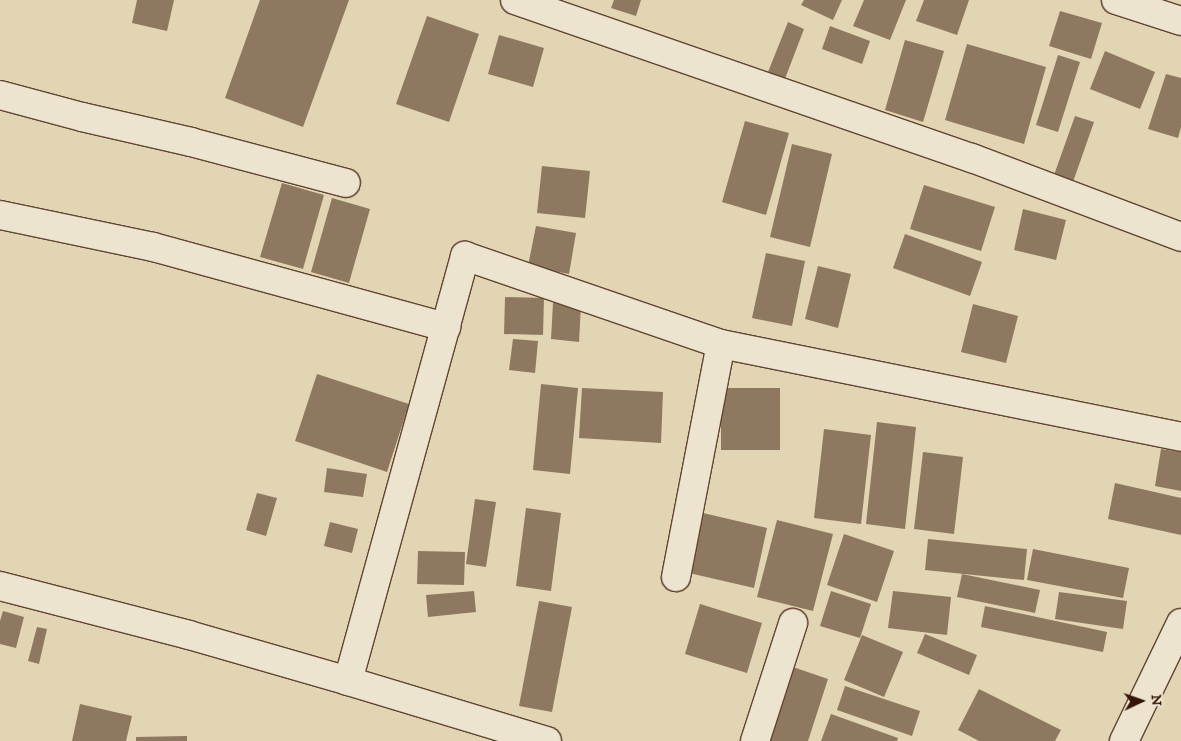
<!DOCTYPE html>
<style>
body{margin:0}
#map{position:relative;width:1181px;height:741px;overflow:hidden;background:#e2d5b3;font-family:"IM FELL DW Pica",serif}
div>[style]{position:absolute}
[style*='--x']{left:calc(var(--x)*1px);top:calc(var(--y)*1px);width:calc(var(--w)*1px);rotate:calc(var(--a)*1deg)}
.building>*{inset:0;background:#8f7860}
.roads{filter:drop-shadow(1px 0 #614431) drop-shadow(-1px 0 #614431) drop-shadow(0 1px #614431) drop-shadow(0 -1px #614431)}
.minor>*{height:28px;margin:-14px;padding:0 14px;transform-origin:14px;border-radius:14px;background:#ece4ce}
.tertiary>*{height:28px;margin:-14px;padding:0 14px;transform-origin:14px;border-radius:14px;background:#ece4ce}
span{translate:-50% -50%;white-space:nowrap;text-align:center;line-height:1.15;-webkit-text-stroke:4.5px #ece4ce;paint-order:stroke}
.north{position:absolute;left:1116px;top:676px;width:50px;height:50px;-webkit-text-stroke:4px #ece4ce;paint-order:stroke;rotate:87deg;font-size:14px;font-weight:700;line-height:20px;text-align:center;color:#361406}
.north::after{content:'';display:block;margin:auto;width:18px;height:22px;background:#361406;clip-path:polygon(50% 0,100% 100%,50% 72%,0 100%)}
</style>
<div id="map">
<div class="building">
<i style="clip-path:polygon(137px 0,174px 0,167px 31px,132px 23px)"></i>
<i style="clip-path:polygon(260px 0,349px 0,303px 127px,225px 98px)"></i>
<i style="clip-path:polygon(614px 0,641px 0,636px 16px,611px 8px)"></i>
<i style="clip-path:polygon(804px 0,842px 0,833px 20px,801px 5px)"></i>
<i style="clip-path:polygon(864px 0,906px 0,890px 40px,853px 26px)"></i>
<i style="clip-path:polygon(924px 0,969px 0,957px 35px,916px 21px)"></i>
<i style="clip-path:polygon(1060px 11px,1102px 23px,1091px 59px,1049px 46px)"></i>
<i style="clip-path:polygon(427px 16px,479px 34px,449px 122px,396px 104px)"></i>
<i style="clip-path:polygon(788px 22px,804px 29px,783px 84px,766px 77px)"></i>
<i style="clip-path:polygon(830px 26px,870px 41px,862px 64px,822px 49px)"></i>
<i style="clip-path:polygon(499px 35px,544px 48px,533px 87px,488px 74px)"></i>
<i style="clip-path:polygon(905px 40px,944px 51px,923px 122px,885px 110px)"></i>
<i style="clip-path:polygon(967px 44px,1046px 67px,1024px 144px,945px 120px)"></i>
<i style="clip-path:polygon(1105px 51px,1155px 72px,1140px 109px,1090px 89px)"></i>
<i style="clip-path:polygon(1058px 55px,1080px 62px,1058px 132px,1036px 125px)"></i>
<i style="clip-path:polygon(1166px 74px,1181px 78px,1181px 127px,1178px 138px,1148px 129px)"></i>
<i style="clip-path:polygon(1075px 116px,1094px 122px,1073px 182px,1054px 175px)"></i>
<i style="clip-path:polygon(745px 121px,789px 133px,766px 215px,722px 202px)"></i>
<i style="clip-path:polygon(792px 144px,832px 154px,810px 247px,770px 237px)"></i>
<i style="clip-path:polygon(542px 166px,590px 171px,585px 218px,537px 213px)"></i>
<i style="clip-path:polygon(282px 183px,324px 195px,303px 269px,260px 257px)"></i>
<i style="clip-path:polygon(924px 185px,995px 207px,981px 251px,910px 229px)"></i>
<i style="clip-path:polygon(332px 198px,370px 209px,349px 283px,311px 272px)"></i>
<i style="clip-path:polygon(1023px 209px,1066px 220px,1056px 260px,1014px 250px)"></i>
<i style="clip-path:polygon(536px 226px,576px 233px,569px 274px,528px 266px)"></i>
<i style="clip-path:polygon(905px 234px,982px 262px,970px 296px,893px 268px)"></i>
<i style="clip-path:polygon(766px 253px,805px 261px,792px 326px,752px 318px)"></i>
<i style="clip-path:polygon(818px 266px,851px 274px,838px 328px,805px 319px)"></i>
<i style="clip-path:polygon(505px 297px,544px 298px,543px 335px,504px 334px)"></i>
<i style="clip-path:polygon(553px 303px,581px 305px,579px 342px,551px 339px)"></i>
<i style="clip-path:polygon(973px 304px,1018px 316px,1006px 363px,961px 352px)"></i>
<i style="clip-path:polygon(513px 339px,538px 341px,535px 373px,509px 370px)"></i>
<i style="clip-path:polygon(317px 374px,409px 404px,387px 472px,295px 441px)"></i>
<i style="clip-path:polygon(541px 384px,578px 388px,570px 474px,533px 470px)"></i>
<i style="clip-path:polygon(582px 388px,663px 392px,661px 443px,579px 438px)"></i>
<i style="clip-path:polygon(721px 388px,780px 388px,780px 450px,721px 450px)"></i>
<i style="clip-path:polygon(877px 422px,916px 427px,905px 529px,866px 524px)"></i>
<i style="clip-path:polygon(824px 429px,871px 435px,861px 524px,814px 518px)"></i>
<i style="clip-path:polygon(1161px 449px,1181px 452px,1181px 491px,1155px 486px)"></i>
<i style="clip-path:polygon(923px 452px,963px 457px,954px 534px,914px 529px)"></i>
<i style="clip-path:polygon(327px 468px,367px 474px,363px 497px,324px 492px)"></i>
<i style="clip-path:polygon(1115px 483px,1181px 498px,1181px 535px,1108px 519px)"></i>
<i style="clip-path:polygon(257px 493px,277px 498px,266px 536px,246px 530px)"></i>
<i style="clip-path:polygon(475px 499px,496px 502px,486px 567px,466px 564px)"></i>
<i style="clip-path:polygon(526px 508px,561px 513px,551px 591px,516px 586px)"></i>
<i style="clip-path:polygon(703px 513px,767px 528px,754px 588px,689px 573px)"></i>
<i style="clip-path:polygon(777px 520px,833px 534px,813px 611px,757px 597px)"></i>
<i style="clip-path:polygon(330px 522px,358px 529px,352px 553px,324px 546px)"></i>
<i style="clip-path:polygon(844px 534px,894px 551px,877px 602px,827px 585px)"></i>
<i style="clip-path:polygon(928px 539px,1027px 549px,1024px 580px,925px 570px)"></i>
<i style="clip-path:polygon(1033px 549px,1129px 568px,1123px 598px,1027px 580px)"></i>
<i style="clip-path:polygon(418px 551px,465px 552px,464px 585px,417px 584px)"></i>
<i style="clip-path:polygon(962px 574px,1040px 590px,1035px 613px,957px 597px)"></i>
<i style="clip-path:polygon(474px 591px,476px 612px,428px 617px,426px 595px)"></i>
<i style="clip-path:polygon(831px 591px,871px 604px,860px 638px,820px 626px)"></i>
<i style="clip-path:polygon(893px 591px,951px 597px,947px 635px,888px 628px)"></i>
<i style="clip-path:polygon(1059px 592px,1127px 601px,1123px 629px,1055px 619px)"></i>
<i style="clip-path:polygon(539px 601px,572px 607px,552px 712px,519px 706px)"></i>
<i style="clip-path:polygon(700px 604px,762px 623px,747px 673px,685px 654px)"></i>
<i style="clip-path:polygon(985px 606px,1107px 632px,1103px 652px,981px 627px)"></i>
<i style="clip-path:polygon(3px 611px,24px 617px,16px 648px,0 644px,0 621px)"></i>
<i style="clip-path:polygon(37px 627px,47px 629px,39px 664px,28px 661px)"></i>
<i style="clip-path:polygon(925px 634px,977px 655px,969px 675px,917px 653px)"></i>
<i style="clip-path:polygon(862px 635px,903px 652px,884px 697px,844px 680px)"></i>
<i style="clip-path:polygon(790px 666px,828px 679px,808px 741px,765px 741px)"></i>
<i style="clip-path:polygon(845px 686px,920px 711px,912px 736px,837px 710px)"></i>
<i style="clip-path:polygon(979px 689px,1061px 730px,1055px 741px,979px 741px,958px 730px)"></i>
<i style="clip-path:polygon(80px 704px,132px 716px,126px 741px,72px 741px)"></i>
<i style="clip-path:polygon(831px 714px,898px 738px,897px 741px,821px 741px)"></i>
<i style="clip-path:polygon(187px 736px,187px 741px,136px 741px,136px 737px)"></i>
</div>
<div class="roads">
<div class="minor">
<i style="--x:515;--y:0;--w:484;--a:19.1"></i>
<i style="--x:972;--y:158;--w:223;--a:20.7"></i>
<i style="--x:1116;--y:0;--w:68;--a:17.9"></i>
<i style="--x:0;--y:95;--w:85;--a:15"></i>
<i style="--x:82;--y:117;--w:112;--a:12.9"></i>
<i style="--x:191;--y:142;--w:160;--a:14.8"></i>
<i style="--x:0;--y:215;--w:156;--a:11.8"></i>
<i style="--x:153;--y:247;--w:304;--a:15.3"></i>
<i style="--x:676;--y:577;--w:237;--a:-79.1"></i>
<i style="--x:721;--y:344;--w:469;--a:11.4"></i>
<i style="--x:0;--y:586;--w:195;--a:14.5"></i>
<i style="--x:189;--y:635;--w:166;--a:16.1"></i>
<i style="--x:547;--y:741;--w:208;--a:-163.2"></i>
<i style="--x:348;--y:681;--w:441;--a:-74.6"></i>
<i style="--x:465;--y:256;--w:271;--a:19"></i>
<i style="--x:755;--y:741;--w:124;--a:-72.1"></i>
</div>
<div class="tertiary">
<i style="--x:1124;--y:741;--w:131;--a:-64.2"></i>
</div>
</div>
<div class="north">N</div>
</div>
